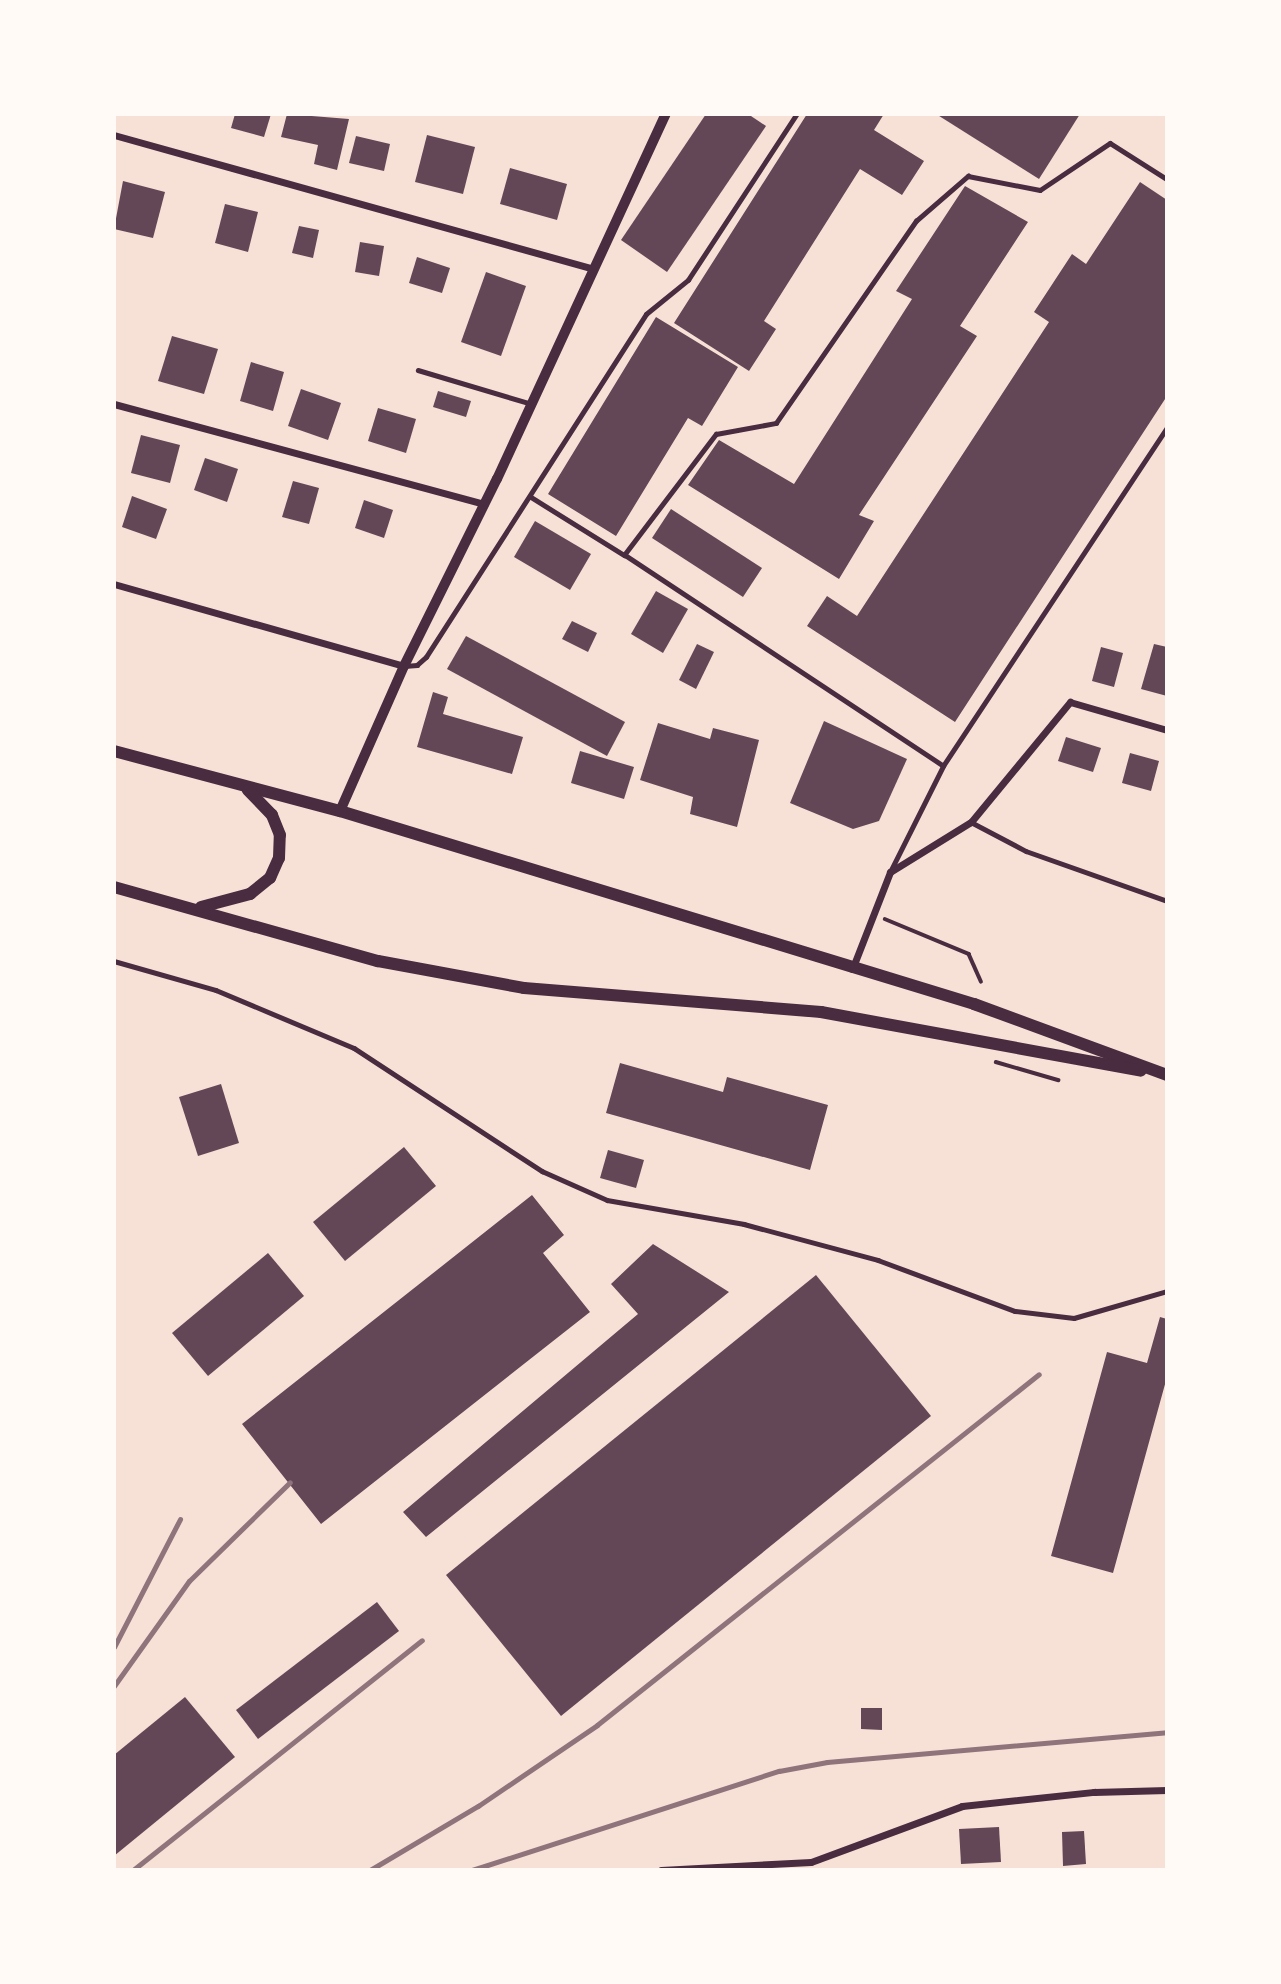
<!DOCTYPE html>
<style>
body{margin:0}
#map{position:relative;width:1281px;height:1984px;overflow:hidden;background:#f7e1d7;font-family:Rubik,sans-serif}
div>[style]{position:absolute}
[style*='--x']{left:calc(var(--x)*1px);top:calc(var(--y)*1px);width:calc(var(--w)*1px);rotate:calc(var(--a)*1deg)}
.building>*{inset:0;background:#644757}
.path>*{height:3.5px;margin:-1.75px;padding:0 1.75px;transform-origin:1.75px;border-radius:1.75px;background:#4a2c40}
.service>*{height:4.5px;margin:-2.25px;padding:0 2.25px;transform-origin:2.25px;border-radius:2.25px;background:#4a2c40}
.minor>*{height:7px;margin:-3.5px;padding:0 3.5px;transform-origin:3.5px;border-radius:3.5px;background:#4a2c40}
.tertiary>*{height:10px;margin:-5px;padding:0 5px;transform-origin:5px;border-radius:5px;background:#4a2c40}
.secondary>*{height:12px;margin:-6px;padding:0 6px;transform-origin:6px;border-radius:6px;background:#4a2c40}
.rail>*{height:5px;margin:-2.5px;padding:0 2.5px;transform-origin:2.5px;border-radius:2.5px;background:#8f747c}
span{translate:-50% -50%;white-space:nowrap;text-align:center;line-height:1.15;-webkit-text-stroke:7px #fffaf5;paint-order:stroke}
.frame{position:absolute;inset:0;border:116px solid #fffaf5;pointer-events:none}
</style>
<div id="map">
<div class="building">
<i style="clip-path:polygon(235px 114px,271px 114px,264px 137px,231px 128px)"></i>
<i style="clip-path:polygon(287px 114px,349px 119px,337px 170px,314px 164px,318px 145px,281px 137px)"></i>
<i style="clip-path:polygon(706px 114px,748px 114px,766px 126px,667px 272px,621px 240px)"></i>
<i style="clip-path:polygon(807px 114px,884px 114px,874px 130px,924px 161px,902px 195px,860px 169px,764px 321px,776px 329px,749px 371px,674px 323px)"></i>
<i style="clip-path:polygon(936px 114px,1080px 114px,1039px 179px)"></i>
<i style="clip-path:polygon(427px 135px,475px 147px,463px 194px,415px 182px)"></i>
<i style="clip-path:polygon(356px 136px,390px 144px,384px 171px,349px 163px)"></i>
<i style="clip-path:polygon(510px 168px,567px 184px,557px 220px,500px 204px)"></i>
<i style="clip-path:polygon(123px 181px,165px 192px,153px 238px,114px 229px)"></i>
<i style="clip-path:polygon(1140px 182px,1167px 200px,1167px 396px,955px 722px,807px 626px,827px 596px,857px 616px,1049px 322px,1034px 312px,1072px 254px,1086px 264px)"></i>
<i style="clip-path:polygon(965px 186px,1028px 222px,960px 326px,977px 336px,859px 515px,874px 521px,839px 579px,688px 485px,719px 440px,794px 484px,912px 299px,896px 291px)"></i>
<i style="clip-path:polygon(225px 204px,258px 212px,248px 252px,215px 243px)"></i>
<i style="clip-path:polygon(299px 226px,319px 230px,313px 258px,292px 253px)"></i>
<i style="clip-path:polygon(360px 242px,384px 246px,379px 276px,355px 272px)"></i>
<i style="clip-path:polygon(417px 257px,450px 268px,442px 293px,409px 283px)"></i>
<i style="clip-path:polygon(486px 272px,526px 286px,501px 356px,461px 342px)"></i>
<i style="clip-path:polygon(656px 317px,738px 367px,702px 426px,688px 418px,616px 536px,548px 494px)"></i>
<i style="clip-path:polygon(172px 336px,218px 349px,204px 394px,158px 381px)"></i>
<i style="clip-path:polygon(251px 362px,284px 372px,273px 411px,240px 401px)"></i>
<i style="clip-path:polygon(301px 389px,341px 403px,328px 440px,288px 426px)"></i>
<i style="clip-path:polygon(438px 391px,471px 401px,466px 417px,433px 407px)"></i>
<i style="clip-path:polygon(378px 408px,416px 419px,406px 453px,368px 441px)"></i>
<i style="clip-path:polygon(141px 435px,180px 445px,170px 483px,131px 473px)"></i>
<i style="clip-path:polygon(205px 458px,238px 469px,227px 502px,194px 490px)"></i>
<i style="clip-path:polygon(293px 481px,319px 488px,309px 524px,282px 517px)"></i>
<i style="clip-path:polygon(132px 496px,167px 509px,156px 539px,122px 527px)"></i>
<i style="clip-path:polygon(364px 500px,393px 510px,384px 538px,355px 528px)"></i>
<i style="clip-path:polygon(671px 509px,762px 568px,743px 597px,652px 538px)"></i>
<i style="clip-path:polygon(535px 521px,591px 554px,570px 590px,514px 557px)"></i>
<i style="clip-path:polygon(656px 591px,688px 609px,663px 653px,631px 634px)"></i>
<i style="clip-path:polygon(572px 621px,597px 633px,588px 652px,562px 639px)"></i>
<i style="clip-path:polygon(466px 636px,625px 722px,607px 756px,447px 669px)"></i>
<i style="clip-path:polygon(697px 644px,714px 652px,696px 689px,679px 680px)"></i>
<i style="clip-path:polygon(1154px 644px,1167px 647px,1167px 696px,1141px 689px)"></i>
<i style="clip-path:polygon(1101px 647px,1123px 653px,1114px 687px,1092px 681px)"></i>
<i style="clip-path:polygon(433px 692px,448px 697px,443px 714px,523px 737px,512px 774px,417px 747px)"></i>
<i style="clip-path:polygon(824px 721px,907px 759px,879px 821px,853px 829px,790px 803px)"></i>
<i style="clip-path:polygon(658px 723px,710px 739px,713px 728px,759px 740px,737px 827px,690px 814px,693px 797px,640px 780px)"></i>
<i style="clip-path:polygon(1066px 737px,1101px 748px,1093px 772px,1058px 761px)"></i>
<i style="clip-path:polygon(580px 751px,634px 767px,624px 799px,571px 783px)"></i>
<i style="clip-path:polygon(1130px 753px,1159px 761px,1151px 791px,1122px 783px)"></i>
<i style="clip-path:polygon(620px 1063px,723px 1092px,727px 1077px,828px 1105px,810px 1170px,606px 1113px)"></i>
<i style="clip-path:polygon(221px 1084px,239px 1143px,198px 1156px,179px 1097px)"></i>
<i style="clip-path:polygon(404px 1147px,436px 1186px,345px 1261px,313px 1222px)"></i>
<i style="clip-path:polygon(608px 1150px,644px 1160px,636px 1188px,600px 1178px)"></i>
<i style="clip-path:polygon(532px 1195px,564px 1235px,543px 1253px,590px 1312px,321px 1524px,242px 1424px)"></i>
<i style="clip-path:polygon(653px 1244px,729px 1292px,426px 1537px,403px 1512px,638px 1314px,611px 1284px)"></i>
<i style="clip-path:polygon(268px 1253px,304px 1296px,208px 1376px,172px 1333px)"></i>
<i style="clip-path:polygon(816px 1275px,931px 1416px,561px 1716px,446px 1575px)"></i>
<i style="clip-path:polygon(1160px 1317px,1167px 1319px,1167px 1377px,1113px 1573px,1051px 1556px,1107px 1352px,1147px 1363px)"></i>
<i style="clip-path:polygon(377px 1602px,399px 1631px,258px 1739px,236px 1710px)"></i>
<i style="clip-path:polygon(185px 1697px,235px 1757px,114px 1856px,114px 1755px)"></i>
<i style="clip-path:polygon(861px 1708px,882px 1708px,882px 1730px,861px 1729px)"></i>
<i style="clip-path:polygon(999px 1827px,1001px 1862px,961px 1864px,959px 1829px)"></i>
<i style="clip-path:polygon(1084px 1831px,1086px 1864px,1063px 1866px,1062px 1832px)"></i>
</div>
<div class="path">
<i style="--x:885;--y:919;--w:91;--a:22.6"></i>
<i style="--x:969;--y:954;--w:30;--a:66"></i>
<i style="--x:996;--y:1062;--w:65;--a:16.2"></i>
</div>
<div class="service">
<i style="--x:418;--y:370;--w:119;--a:16.6"></i>
<i style="--x:531;--y:497;--w:110;--a:31.9"></i>
<i style="--x:404;--y:666;--w:13;--a:-4"></i>
<i style="--x:417;--y:665;--w:12;--a:-42"></i>
<i style="--x:426;--y:657;--w:407;--a:-57.3"></i>
<i style="--x:646;--y:314;--w:54;--a:-39"></i>
<i style="--x:688;--y:280;--w:197;--a:-56.8"></i>
<i style="--x:943;--y:766;--w:382;--a:-146.5"></i>
<i style="--x:624;--y:555;--w:152;--a:-52.8"></i>
<i style="--x:716;--y:434;--w:61;--a:-10.4"></i>
<i style="--x:776;--y:423;--w:246;--a:-55.3"></i>
<i style="--x:916;--y:221;--w:69;--a:-40.9"></i>
<i style="--x:968;--y:176;--w:73;--a:11"></i>
<i style="--x:1040;--y:190;--w:84;--a:-33.9"></i>
<i style="--x:1110;--y:143;--w:67;--a:32.3"></i>
<i style="--x:971;--y:822;--w:62;--a:27.8"></i>
<i style="--x:1026;--y:851;--w:150;--a:19.5"></i>
<i style="--x:890;--y:872;--w:119;--a:-63.4"></i>
<i style="--x:943;--y:766;--w:406;--a:-56.5"></i>
<i style="--x:114;--y:961;--w:106;--a:15.9"></i>
<i style="--x:216;--y:990;--w:150;--a:22.8"></i>
<i style="--x:354;--y:1048;--w:225;--a:33.2"></i>
<i style="--x:542;--y:1171;--w:71;--a:24"></i>
<i style="--x:607;--y:1200;--w:139;--a:9.9"></i>
<i style="--x:744;--y:1224;--w:139;--a:15"></i>
<i style="--x:878;--y:1260;--w:146;--a:20.4"></i>
<i style="--x:1015;--y:1311;--w:59;--a:6.8"></i>
<i style="--x:1074;--y:1318;--w:97;--a:-16.2"></i>
</div>
<div class="minor">
<i style="--x:114;--y:135;--w:498;--a:15.6"></i>
<i style="--x:114;--y:404;--w:384;--a:15.1"></i>
<i style="--x:114;--y:584;--w:301;--a:15.8"></i>
<i style="--x:853;--y:967;--w:102;--a:-68.7"></i>
<i style="--x:890;--y:872;--w:95;--a:-31.7"></i>
<i style="--x:971;--y:822;--w:156;--a:-50.5"></i>
<i style="--x:1070;--y:702;--w:101;--a:16.1"></i>
<i style="--x:661;--y:1870;--w:150;--a:-3.1"></i>
<i style="--x:811;--y:1862;--w:161;--a:-20.3"></i>
<i style="--x:962;--y:1806;--w:133;--a:-6.1"></i>
<i style="--x:1094;--y:1792;--w:73;--a:-1.6"></i>
</div>
<div class="tertiary">
<i style="--x:340;--y:811;--w:158;--a:-66.2"></i>
<i style="--x:404;--y:666;--w:209;--a:-63.6"></i>
<i style="--x:497;--y:479;--w:402;--a:-65.2"></i>
</div>
<div class="secondary">
<i style="--x:114;--y:751;--w:234;--a:14.9"></i>
<i style="--x:340;--y:811;--w:536;--a:16.91"></i>
<i style="--x:853;--y:967;--w:127;--a:17"></i>
<i style="--x:974;--y:1004;--w:206;--a:20.2"></i>
<i style="--x:114;--y:887;--w:274;--a:15.7"></i>
<i style="--x:378;--y:961;--w:148;--a:10.5"></i>
<i style="--x:524;--y:988;--w:298;--a:4.6"></i>
<i style="--x:821;--y:1012;--w:325;--a:10.4"></i>
<i style="--x:201;--y:907;--w:51;--a:-14.9"></i>
<i style="--x:250;--y:894;--w:26;--a:-39"></i>
<i style="--x:270;--y:878;--w:22;--a:-66"></i>
<i style="--x:279;--y:858;--w:23;--a:-88"></i>
<i style="--x:280;--y:835;--w:22;--a:-112"></i>
<i style="--x:272;--y:815;--w:35;--a:-134"></i>
</div>
<div class="rail">
<i style="--x:114;--y:1647;--w:144;--a:-62.7"></i>
<i style="--x:114;--y:1686;--w:129;--a:-54.5"></i>
<i style="--x:189;--y:1581;--w:141;--a:-44.4"></i>
<i style="--x:133;--y:1870;--w:369;--a:-38.5"></i>
<i style="--x:370;--y:1870;--w:126;--a:-30.7"></i>
<i style="--x:478;--y:1806;--w:144;--a:-34.2"></i>
<i style="--x:597;--y:1725;--w:564;--a:-38.45"></i>
<i style="--x:472;--y:1870;--w:323;--a:-17.9"></i>
<i style="--x:779;--y:1771;--w:49;--a:-10.6"></i>
<i style="--x:827;--y:1762;--w:341;--a:-5"></i>
</div>
<div class="frame"></div>
</div>
